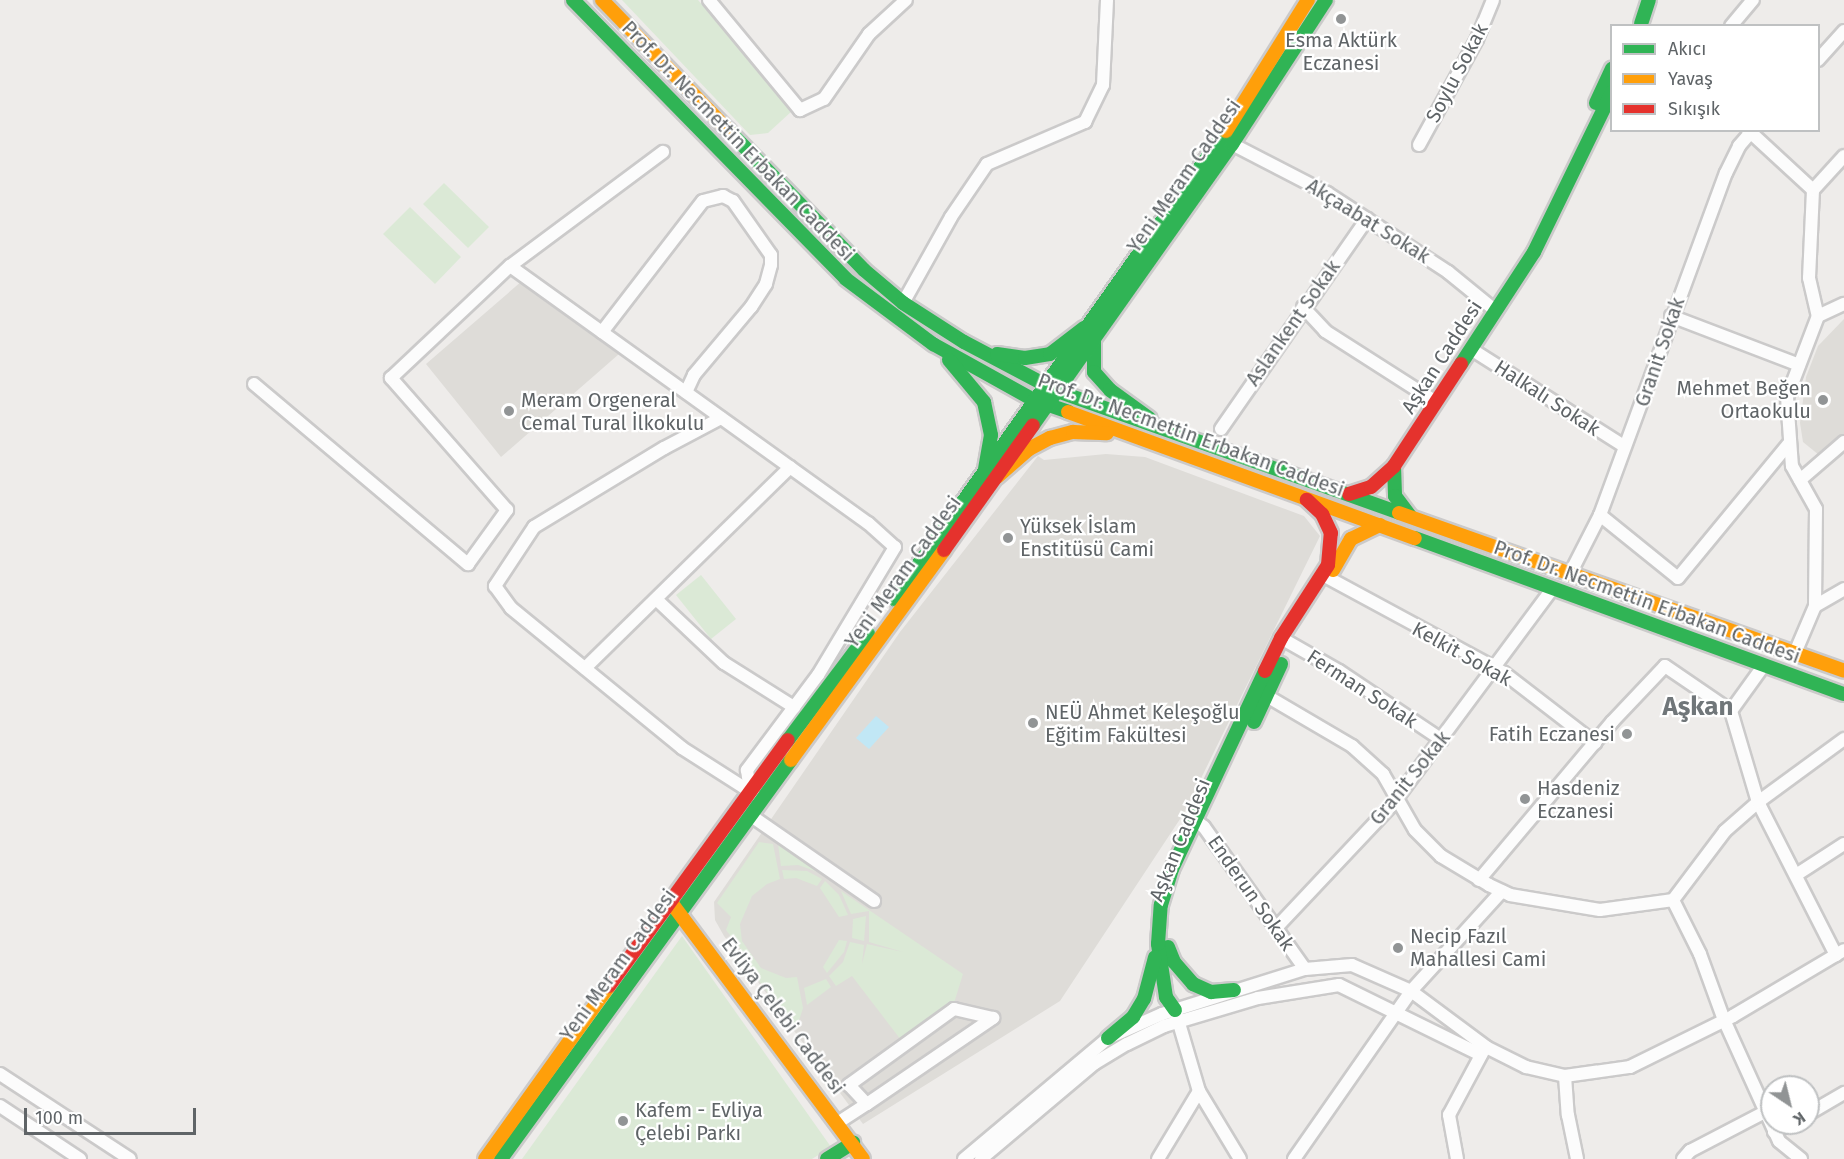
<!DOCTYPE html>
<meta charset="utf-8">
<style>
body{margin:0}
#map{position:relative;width:1844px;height:1159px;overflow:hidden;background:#eeecea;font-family:"Fira Sans",sans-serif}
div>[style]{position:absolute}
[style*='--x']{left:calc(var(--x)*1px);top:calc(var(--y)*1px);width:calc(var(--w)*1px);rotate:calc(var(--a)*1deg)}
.education>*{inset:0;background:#dedcd8}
.green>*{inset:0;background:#dbe9d6}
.water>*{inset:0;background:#c1e7f5}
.roads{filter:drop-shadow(2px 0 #cbcaca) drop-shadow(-2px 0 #cbcaca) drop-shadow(0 2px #cbcaca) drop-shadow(0 -2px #cbcaca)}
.street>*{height:12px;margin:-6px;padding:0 6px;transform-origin:6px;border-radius:6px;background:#fcfcfc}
.fast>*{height:14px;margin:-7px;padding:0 7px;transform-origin:7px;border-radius:7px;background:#30b455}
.slow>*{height:14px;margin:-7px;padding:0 7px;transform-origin:7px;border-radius:7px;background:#ff9f0a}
.jam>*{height:14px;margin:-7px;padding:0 7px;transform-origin:7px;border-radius:7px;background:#e5322d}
.dots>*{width:16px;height:16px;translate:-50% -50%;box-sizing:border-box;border:3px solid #fff;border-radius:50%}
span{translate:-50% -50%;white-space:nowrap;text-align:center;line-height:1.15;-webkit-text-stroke:4.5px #fff;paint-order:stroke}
.poi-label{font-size:20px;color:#5f6467}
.right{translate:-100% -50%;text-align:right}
.left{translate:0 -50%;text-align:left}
.street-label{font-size:20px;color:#5f6467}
.district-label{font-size:26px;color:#707679;font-weight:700}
.legend{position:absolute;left:1610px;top:24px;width:210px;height:108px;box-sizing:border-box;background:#fff;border:2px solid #bfc1c2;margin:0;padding:8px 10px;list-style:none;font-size:18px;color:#5f6467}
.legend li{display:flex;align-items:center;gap:12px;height:30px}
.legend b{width:30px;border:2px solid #bfc1c2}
.north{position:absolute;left:1760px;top:1075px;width:60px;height:60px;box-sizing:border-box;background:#fff;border:2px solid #bfc1c2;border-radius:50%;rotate:145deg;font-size:16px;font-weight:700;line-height:24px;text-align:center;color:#5f6467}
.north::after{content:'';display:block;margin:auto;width:21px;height:27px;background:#919495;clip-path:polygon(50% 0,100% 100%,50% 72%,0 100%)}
.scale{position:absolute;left:24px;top:1108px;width:172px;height:27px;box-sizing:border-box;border:3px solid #5f6467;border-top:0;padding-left:8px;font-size:18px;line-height:21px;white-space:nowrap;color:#5f6467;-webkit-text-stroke:4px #fff;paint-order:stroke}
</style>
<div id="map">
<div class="education">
<i style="clip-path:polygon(522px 281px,619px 354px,501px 457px,426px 364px)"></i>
<i style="clip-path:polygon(1844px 319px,1844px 434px,1819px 455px,1803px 442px,1800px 423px,1806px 377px,1818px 346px)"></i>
<i style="clip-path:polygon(1106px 454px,1145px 457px,1304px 516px,1320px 536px,1184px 813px,1060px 1001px,863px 1124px,724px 936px,715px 920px,714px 902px,900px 632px,1038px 456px,1044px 460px)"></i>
</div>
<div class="green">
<i style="clip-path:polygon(622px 0,698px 0,792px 111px,768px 133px,750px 135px)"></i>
<i style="clip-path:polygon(444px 183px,489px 227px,468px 248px,423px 204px)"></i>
<i style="clip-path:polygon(410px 207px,461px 257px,435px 284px,383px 234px)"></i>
<i style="clip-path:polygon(701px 575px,736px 619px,711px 639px,676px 595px)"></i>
<i style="clip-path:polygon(759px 842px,773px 844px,780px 879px,767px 884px,752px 896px,740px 924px,742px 941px,761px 968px,786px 978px,797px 977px,803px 1008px,796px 1030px,747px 965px,749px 960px,726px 930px,731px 917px,717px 903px)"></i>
<i style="clip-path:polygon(778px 844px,810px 862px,818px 872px,798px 865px,781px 866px)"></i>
<i style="clip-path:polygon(782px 870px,807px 871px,822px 879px,817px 886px,796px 878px,784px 879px)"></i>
<i style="clip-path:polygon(825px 881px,839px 895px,848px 915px,839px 917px,820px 888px)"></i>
<i style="clip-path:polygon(841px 891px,963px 974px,954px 1003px,901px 1040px,852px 976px,836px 986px,829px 976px,843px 962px,850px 942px,864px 945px,862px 964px,867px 944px,903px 952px,869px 942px,869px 911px,851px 914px)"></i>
<i style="clip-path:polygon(866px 916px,864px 941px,852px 938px,853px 919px)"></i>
<i style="clip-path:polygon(682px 936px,831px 1147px,812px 1159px,522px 1159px)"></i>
<i style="clip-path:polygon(839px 940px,847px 941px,844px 952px,827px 973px,823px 967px)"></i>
<i style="clip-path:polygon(826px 979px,831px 987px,807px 1005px,804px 988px)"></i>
</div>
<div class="water">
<i style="clip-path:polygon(876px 716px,889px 727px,869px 749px,856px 738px)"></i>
</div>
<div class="roads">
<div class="street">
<i style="--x:709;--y:0;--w:143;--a:50.4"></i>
<i style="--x:800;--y:110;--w:26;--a:-25"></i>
<i style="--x:824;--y:99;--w:79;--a:-55.3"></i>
<i style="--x:869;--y:34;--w:50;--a:-42.6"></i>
<i style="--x:1731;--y:26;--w:34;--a:-50"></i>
<i style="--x:1818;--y:60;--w:39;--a:-48"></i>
<i style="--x:1748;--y:130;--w:88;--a:42.7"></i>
<i style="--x:1813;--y:190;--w:88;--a:92.6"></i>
<i style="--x:1809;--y:278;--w:39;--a:77"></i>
<i style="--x:1818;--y:316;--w:87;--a:110.9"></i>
<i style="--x:1787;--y:397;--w:69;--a:85.9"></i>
<i style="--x:1792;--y:466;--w:49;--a:60.8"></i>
<i style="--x:1816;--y:509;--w:97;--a:90.6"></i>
<i style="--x:1815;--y:606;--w:51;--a:113.1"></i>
<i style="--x:1232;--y:144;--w:107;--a:27.3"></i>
<i style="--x:1327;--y:193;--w:145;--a:33.1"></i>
<i style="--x:1448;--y:272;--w:62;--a:39.1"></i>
<i style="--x:1419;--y:145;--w:121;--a:-61.3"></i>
<i style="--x:1477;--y:39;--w:42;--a:-67.7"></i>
<i style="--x:1813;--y:190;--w:46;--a:-47.6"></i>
<i style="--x:510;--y:266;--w:441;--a:35.7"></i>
<i style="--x:868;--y:523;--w:36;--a:42"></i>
<i style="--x:895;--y:547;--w:149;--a:121"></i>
<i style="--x:818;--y:675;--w:119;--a:126.8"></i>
<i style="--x:747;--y:770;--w:22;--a:82"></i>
<i style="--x:903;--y:303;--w:98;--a:-60.8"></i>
<i style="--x:951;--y:217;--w:64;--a:-55.8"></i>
<i style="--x:987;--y:164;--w:107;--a:-23.2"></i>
<i style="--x:1085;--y:122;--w:41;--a:-64.1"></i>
<i style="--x:1103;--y:85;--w:85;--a:-87.3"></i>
<i style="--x:1303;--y:307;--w:33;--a:47"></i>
<i style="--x:1325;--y:331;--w:132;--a:32.6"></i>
<i style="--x:1671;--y:316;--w:137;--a:20.9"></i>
<i style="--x:1818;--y:316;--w:29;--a:-25"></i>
<i style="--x:602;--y:332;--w:165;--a:-52.4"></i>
<i style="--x:703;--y:201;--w:21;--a:-14"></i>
<i style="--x:723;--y:196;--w:11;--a:27"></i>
<i style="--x:733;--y:201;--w:66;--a:54.9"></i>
<i style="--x:771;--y:255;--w:10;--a:90"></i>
<i style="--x:771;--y:265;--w:20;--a:105"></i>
<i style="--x:766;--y:284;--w:27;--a:123"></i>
<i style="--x:751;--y:307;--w:89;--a:130"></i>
<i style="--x:694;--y:375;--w:19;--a:115"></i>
<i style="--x:1471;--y:349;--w:181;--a:32.4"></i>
<i style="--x:254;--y:384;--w:280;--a:40.1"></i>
<i style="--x:468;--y:564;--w:67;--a:-54.2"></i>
<i style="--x:507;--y:510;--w:176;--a:-131.3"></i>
<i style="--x:391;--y:378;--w:163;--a:-43.3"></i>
<i style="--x:510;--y:266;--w:191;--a:-36.7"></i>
<i style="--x:721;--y:418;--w:64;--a:152.2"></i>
<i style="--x:664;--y:448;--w:152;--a:148.7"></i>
<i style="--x:534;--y:527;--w:71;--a:123.5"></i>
<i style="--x:495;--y:586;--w:27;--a:54"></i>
<i style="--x:511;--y:608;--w:221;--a:39.3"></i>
<i style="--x:682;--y:748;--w:85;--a:32.6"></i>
<i style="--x:1221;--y:429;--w:256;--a:-55.2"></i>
<i style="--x:1800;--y:480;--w:58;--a:-40.8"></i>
<i style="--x:1600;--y:515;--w:100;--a:38.9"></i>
<i style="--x:1678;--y:578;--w:176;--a:-50.5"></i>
<i style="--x:1571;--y:572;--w:64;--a:-63"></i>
<i style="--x:1600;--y:515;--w:364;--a:-69.8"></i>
<i style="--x:1726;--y:173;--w:30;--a:-64"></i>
<i style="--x:1739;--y:146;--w:21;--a:-49"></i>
<i style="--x:1323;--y:575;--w:206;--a:28.4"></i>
<i style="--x:1504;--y:673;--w:115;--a:37.6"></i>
<i style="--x:656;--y:599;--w:93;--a:43.3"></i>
<i style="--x:724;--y:663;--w:83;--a:32.2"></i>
<i style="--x:1815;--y:606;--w:34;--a:-30"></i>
<i style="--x:1281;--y:638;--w:67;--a:29.6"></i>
<i style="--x:1339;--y:671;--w:124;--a:33.8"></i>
<i style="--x:1764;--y:665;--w:57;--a:125.7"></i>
<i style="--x:1731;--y:711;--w:95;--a:73.5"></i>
<i style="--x:1758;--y:802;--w:172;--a:63"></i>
<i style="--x:585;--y:668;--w:287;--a:-44.4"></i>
<i style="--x:1260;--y:692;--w:107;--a:30.4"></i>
<i style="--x:1352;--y:746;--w:42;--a:42.1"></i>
<i style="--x:1383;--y:774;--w:64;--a:60.3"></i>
<i style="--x:1415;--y:830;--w:37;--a:45"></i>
<i style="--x:1441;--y:856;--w:56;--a:31.1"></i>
<i style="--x:1489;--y:885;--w:23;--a:25"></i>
<i style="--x:1510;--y:895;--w:91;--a:9.5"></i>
<i style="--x:1600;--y:910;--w:74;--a:-7.8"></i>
<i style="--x:750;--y:815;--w:151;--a:34.7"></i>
<i style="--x:1195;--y:820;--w:11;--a:38"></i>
<i style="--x:1204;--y:827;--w:174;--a:54.6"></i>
<i style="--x:1796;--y:875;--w:57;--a:-32.9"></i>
<i style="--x:1479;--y:880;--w:207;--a:-49.9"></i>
<i style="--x:1612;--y:722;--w:77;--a:-46.6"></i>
<i style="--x:1665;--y:666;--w:80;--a:34.3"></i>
<i style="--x:1276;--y:928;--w:168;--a:-46.7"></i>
<i style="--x:1391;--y:806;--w:270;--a:-53.4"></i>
<i style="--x:1176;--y:1013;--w:81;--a:73.6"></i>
<i style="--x:1199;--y:1091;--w:79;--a:58.9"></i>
<i style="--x:0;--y:1074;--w:155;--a:33.2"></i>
<i style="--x:1565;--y:1076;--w:39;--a:86"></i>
<i style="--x:1568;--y:1115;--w:45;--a:78.4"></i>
<i style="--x:0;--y:1106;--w:96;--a:33.5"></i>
<i style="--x:1808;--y:1114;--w:42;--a:-30.3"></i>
<i style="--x:839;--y:1122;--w:33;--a:-33"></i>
<i style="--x:867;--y:1104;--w:153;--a:-34.3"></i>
<i style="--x:993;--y:1018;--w:40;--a:-167"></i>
<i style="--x:954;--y:1009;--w:130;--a:144.1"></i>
<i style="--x:849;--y:1085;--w:26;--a:47"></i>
<i style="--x:1774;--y:1132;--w:19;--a:-28"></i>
<i style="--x:964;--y:1159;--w:188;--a:-40"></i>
<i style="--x:1108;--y:1038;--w:59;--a:-24"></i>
<i style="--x:1162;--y:1014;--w:150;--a:-17.5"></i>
<i style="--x:1305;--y:969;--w:47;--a:-4.9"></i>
<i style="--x:1352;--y:965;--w:64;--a:23.8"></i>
<i style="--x:1411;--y:991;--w:94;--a:36.7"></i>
<i style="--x:1486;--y:1047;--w:45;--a:26.6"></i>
<i style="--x:1526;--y:1067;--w:40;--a:13"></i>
<i style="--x:1565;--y:1076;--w:66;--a:-7.9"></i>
<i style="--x:1630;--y:1067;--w:115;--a:-26.3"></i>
<i style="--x:1733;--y:1016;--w:129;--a:-30.7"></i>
<i style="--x:981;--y:1159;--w:149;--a:-40.1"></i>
<i style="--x:1095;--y:1063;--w:37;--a:-31"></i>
<i style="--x:1127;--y:1044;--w:41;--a:-25.9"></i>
<i style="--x:1164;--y:1026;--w:98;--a:-16.6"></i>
<i style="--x:1258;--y:998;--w:82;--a:-9.1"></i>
<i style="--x:1339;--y:985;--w:158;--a:26.2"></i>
<i style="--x:1158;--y:1159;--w:79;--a:-58.9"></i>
<i style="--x:1294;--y:1159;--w:205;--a:-55.1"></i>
<i style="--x:1411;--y:991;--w:135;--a:-47.7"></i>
<i style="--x:1457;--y:1159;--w:45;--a:-100.3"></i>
<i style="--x:1449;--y:1115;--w:76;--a:-61.8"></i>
<i style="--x:1683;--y:1159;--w:11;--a:-49"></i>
<i style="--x:1690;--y:1151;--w:85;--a:-27.5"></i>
<i style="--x:1801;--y:1159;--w:28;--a:-141"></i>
<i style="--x:1779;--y:1141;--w:133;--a:-114.4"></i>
<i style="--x:1724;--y:1020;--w:70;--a:-110"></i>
<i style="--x:1700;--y:954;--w:60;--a:-116.6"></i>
<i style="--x:1673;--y:900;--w:86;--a:-53"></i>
<i style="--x:1725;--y:831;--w:44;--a:-41.3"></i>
<i style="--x:1758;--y:802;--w:107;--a:-36.2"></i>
</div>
<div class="fast">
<i style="--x:573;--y:0;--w:390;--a:45.6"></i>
<i style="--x:846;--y:279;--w:109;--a:36.8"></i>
<i style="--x:933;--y:344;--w:115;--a:29"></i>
<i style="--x:1034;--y:400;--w:36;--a:19"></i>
<i style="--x:1641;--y:24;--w:25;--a:-72"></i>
<i style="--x:1596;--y:103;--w:38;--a:-65"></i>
<i style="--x:728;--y:130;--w:195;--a:45.8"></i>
<i style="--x:864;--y:270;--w:51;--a:40.2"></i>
<i style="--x:903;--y:303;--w:72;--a:32.6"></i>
<i style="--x:964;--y:342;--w:105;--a:27.8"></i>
<i style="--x:1057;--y:391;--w:363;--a:19.6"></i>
<i style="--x:1094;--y:337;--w:35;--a:90"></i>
<i style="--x:1094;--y:372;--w:24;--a:48"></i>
<i style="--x:1110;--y:390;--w:49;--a:35.9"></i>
<i style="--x:997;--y:354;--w:28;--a:8"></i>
<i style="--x:1025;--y:358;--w:25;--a:-9"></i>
<i style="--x:1050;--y:354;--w:43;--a:-37.4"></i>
<i style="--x:949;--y:360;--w:55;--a:50.2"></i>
<i style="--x:984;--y:402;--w:34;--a:78"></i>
<i style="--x:991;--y:435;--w:36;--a:100"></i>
<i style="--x:1461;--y:364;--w:134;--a:-56.9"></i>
<i style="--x:1534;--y:252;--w:178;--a:-64"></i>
<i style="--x:1033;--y:425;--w:344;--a:-54.7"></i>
<i style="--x:1232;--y:144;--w:172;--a:-56.9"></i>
<i style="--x:1394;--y:466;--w:30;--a:88"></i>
<i style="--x:1395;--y:496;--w:25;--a:53"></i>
<i style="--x:1415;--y:538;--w:456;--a:20"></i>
<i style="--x:894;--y:599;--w:574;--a:-54.65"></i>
<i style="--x:1254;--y:722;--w:64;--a:-65"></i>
<i style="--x:788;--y:740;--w:133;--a:-53"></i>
<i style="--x:1168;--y:947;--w:16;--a:68"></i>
<i style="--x:1174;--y:962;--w:29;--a:49"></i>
<i style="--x:1193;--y:984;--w:20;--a:24"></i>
<i style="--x:1211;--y:992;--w:23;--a:-5"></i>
<i style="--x:1175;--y:1010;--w:16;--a:-125"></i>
<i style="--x:1166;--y:997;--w:54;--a:-98.6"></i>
<i style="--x:1158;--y:944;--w:39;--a:-86"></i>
<i style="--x:1161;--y:905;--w:38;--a:-73"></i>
<i style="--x:1172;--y:869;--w:219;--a:-64.8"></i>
<i style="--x:1108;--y:1038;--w:33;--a:-40"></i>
<i style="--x:1133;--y:1017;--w:21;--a:-59"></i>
<i style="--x:1144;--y:999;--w:43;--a:-75.3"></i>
<i style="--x:501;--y:1159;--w:493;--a:-54"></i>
<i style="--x:827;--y:1159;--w:31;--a:-32"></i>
</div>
<div class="slow">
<i style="--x:602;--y:0;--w:181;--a:45.9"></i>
<i style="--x:1226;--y:131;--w:155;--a:-58"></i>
<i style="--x:1068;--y:412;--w:369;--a:20"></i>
<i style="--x:997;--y:477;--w:43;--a:-41.2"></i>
<i style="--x:1029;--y:449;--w:24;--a:-28"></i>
<i style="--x:1050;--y:438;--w:24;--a:-15"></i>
<i style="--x:1073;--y:432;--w:34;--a:2"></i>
<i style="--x:1399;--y:513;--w:472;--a:19.5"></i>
<i style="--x:1333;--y:570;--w:36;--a:-60"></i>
<i style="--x:1351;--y:539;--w:32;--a:-26"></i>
<i style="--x:791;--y:760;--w:260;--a:-53.9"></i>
<i style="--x:673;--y:905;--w:317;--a:53.2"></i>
<i style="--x:485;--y:1159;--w:213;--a:-54.4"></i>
</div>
<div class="jam">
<i style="--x:1349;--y:494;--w:23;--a:-18"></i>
<i style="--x:1371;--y:487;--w:31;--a:-42"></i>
<i style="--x:1394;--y:466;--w:122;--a:-56.7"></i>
<i style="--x:944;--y:550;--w:153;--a:-54.5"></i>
<i style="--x:1265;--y:671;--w:37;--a:-64"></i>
<i style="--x:1281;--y:638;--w:87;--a:-57.2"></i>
<i style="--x:1328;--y:565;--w:32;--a:-85"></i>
<i style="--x:1331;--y:533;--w:21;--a:-115"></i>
<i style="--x:1322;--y:514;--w:21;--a:-137"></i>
<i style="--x:609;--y:986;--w:304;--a:-54"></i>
</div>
</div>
<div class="dots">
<i style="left:1341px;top:19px;background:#919495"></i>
<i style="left:1823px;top:400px;background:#919495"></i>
<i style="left:509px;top:411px;background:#919495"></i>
<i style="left:1008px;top:538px;background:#919495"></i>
<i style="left:1033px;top:723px;background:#919495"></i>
<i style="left:1627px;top:734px;background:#919495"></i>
<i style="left:1525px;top:799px;background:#919495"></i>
<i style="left:1398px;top:948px;background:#919495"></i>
<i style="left:623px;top:1121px;background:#919495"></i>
</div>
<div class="poi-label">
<span style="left:1341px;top:52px">Esma Aktürk<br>Eczanesi</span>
<span class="right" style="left:1811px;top:400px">Mehmet Beğen<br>Ortaokulu</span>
<span class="left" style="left:521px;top:412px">Meram Orgeneral<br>Cemal Tural İlkokulu</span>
<span class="left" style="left:1020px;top:538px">Yüksek İslam<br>Enstitüsü Cami</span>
<span class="left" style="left:1045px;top:724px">NEÜ Ahmet Keleşoğlu<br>Eğitim Fakültesi</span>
<span class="right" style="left:1615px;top:734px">Fatih Eczanesi</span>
<span class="left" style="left:1537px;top:800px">Hasdeniz<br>Eczanesi</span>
<span class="left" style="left:1410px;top:948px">Necip Fazıl<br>Mahallesi Cami</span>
<span class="left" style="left:635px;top:1122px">Kafem - Evliya<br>Çelebi Parkı</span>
</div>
<div class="street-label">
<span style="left:1457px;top:73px;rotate:-62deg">Soylu Sokak</span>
<span style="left:738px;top:141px;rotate:46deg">Prof. Dr. Necmettin Erbakan Caddesi</span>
<span style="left:1184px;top:176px;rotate:-55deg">Yeni Meram Caddesi</span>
<span style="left:1368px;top:221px;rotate:32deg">Akçaabat Sokak</span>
<span style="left:1293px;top:323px;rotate:-55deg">Aslankent Sokak</span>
<span style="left:1660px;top:352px;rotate:-71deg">Granit Sokak</span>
<span style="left:1442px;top:357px;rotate:-57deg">Aşkan Caddesi</span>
<span style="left:1547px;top:398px;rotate:33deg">Halkalı Sokak</span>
<span style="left:1191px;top:435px;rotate:20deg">Prof. Dr. Necmettin Erbakan Caddesi</span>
<span style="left:903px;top:572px;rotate:-54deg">Yeni Meram Caddesi</span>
<span style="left:1647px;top:602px;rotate:20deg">Prof. Dr. Necmettin Erbakan Caddesi</span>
<span style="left:1462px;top:654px;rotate:29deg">Kelkit Sokak</span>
<span style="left:1362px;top:689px;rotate:33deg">Ferman Sokak</span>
<span style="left:1410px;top:778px;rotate:-51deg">Granit Sokak</span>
<span style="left:1180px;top:840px;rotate:-68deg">Aşkan Caddesi</span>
<span style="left:1251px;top:893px;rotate:55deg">Enderun Sokak</span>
<span style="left:618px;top:965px;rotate:-54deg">Yeni Meram Caddesi</span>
<span style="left:783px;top:1016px;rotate:53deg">Evliya Çelebi Caddesi</span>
</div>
<div class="district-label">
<span style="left:1698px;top:707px">Aşkan</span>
</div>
<ul class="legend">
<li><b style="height:8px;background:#30b455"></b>Akıcı</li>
<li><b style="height:8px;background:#ff9f0a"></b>Yavaş</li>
<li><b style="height:8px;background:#e5322d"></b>Sıkışık</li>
</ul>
<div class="north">K</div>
<div class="scale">100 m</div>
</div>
